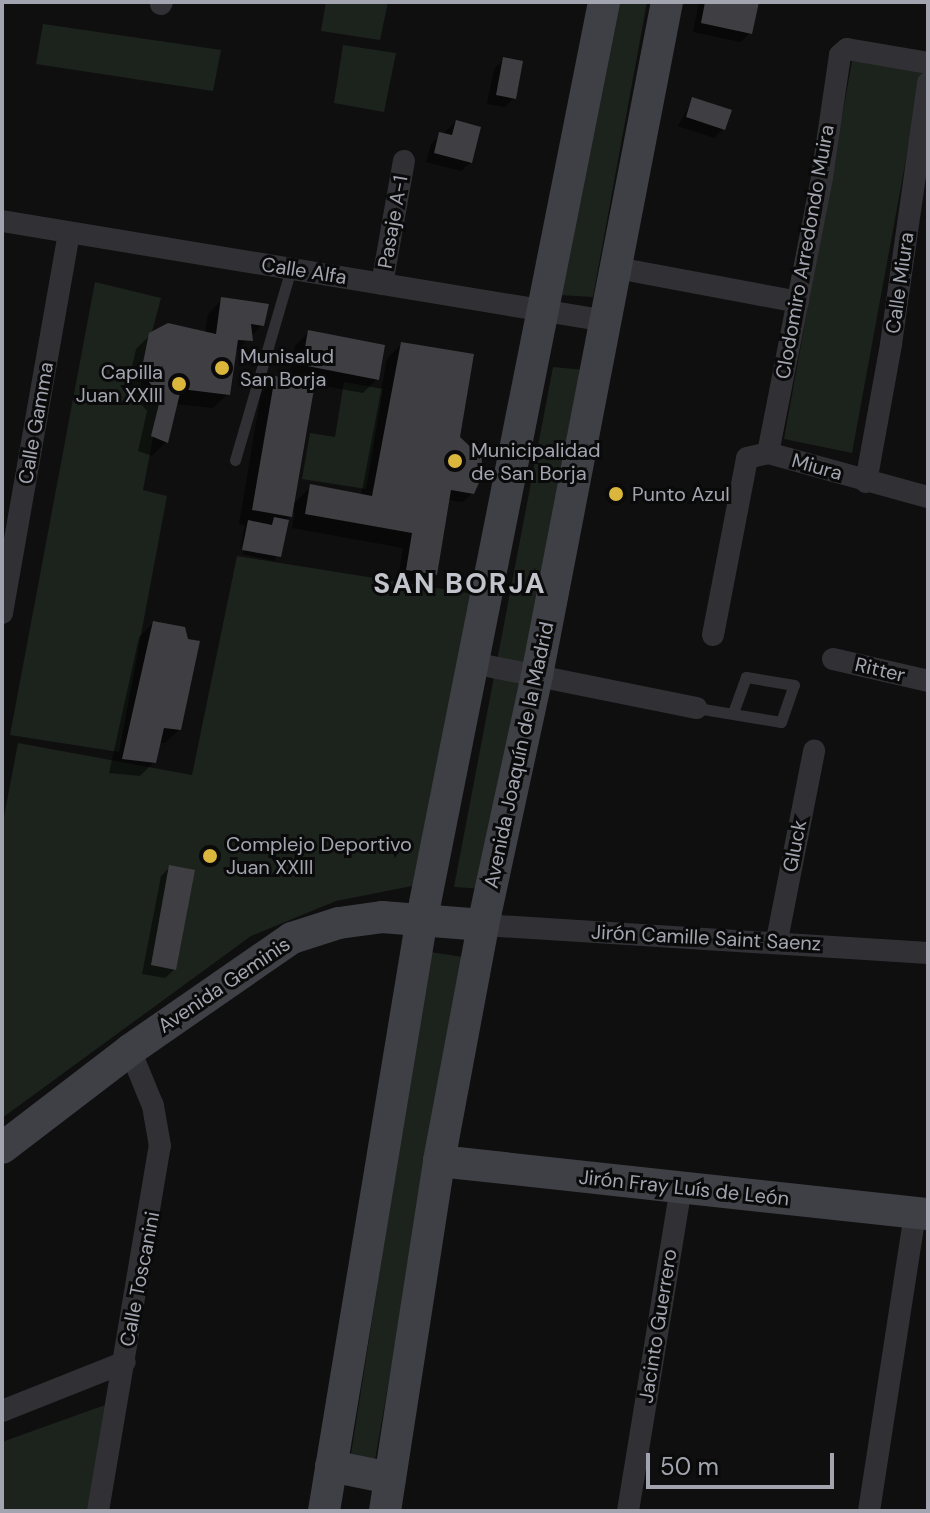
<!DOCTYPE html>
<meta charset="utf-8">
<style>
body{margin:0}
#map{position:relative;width:930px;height:1513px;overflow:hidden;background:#0f0f10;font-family:"DM Sans",sans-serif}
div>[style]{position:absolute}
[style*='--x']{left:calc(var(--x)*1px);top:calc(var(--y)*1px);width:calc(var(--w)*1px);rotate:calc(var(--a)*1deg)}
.green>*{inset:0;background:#1c231d}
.shadow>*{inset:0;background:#0007}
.building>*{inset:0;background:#3f3f43}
.lane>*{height:11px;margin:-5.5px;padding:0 5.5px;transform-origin:5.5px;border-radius:5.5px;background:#313135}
.street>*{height:22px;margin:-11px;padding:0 11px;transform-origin:11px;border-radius:11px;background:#313135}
.secondary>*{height:32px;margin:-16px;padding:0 16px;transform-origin:16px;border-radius:16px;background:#3f4045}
.dots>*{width:22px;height:22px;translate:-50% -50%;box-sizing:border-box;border:4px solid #0b0a0b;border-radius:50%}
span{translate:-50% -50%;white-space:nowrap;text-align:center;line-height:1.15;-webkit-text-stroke:6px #0b0a0b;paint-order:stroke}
.street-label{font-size:20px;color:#a2a5b0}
.poi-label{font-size:20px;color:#a2a5b0}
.left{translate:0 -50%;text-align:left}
.right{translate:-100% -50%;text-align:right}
.district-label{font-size:28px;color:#c2c4cc;font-weight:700;letter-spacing:2px}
.frame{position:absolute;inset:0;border:4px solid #a2a5b0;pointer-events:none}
.scale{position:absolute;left:646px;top:1453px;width:188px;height:36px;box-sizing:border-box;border:4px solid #a2a5b0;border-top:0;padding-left:10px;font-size:24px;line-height:28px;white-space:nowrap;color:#a2a5b0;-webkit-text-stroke:6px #0b0a0b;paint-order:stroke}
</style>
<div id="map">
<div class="green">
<i style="clip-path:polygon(326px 2px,388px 2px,380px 40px,321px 31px)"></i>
<i style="clip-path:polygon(614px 2px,647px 2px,593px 297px,559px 295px)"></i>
<i style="clip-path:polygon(43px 24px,221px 50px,213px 91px,36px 64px)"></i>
<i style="clip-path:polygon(343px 45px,396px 53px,384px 112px,334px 103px)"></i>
<i style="clip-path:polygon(853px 56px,923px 67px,852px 453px,784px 439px)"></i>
<i style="clip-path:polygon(95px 282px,161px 298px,141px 373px,141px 390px,161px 396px,143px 490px,167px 496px,119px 752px,10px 735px)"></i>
<i style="clip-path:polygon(553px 367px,585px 370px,485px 889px,454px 887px)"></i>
<i style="clip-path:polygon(344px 382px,383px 389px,366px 489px,302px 479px,310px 433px,335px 437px)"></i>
<i style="clip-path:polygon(237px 556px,474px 594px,412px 886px,336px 901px,251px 936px,2px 1118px,2px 827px,18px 743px,192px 775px)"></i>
<i style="clip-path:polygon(430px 952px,463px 957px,375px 1460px,351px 1454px)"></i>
<i style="clip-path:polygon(105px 1405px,88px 1511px,2px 1511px,2px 1442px)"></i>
</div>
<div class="shadow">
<i style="clip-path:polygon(699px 2px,757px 2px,750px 33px,741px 42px,693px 32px)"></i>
<i style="clip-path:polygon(503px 60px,514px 98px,505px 107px,487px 104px,494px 69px)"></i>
<i style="clip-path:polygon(693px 99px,723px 129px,714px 138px,678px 126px)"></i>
<i style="clip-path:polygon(456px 122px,471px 162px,461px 171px,426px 162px,431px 144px)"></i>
<i style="clip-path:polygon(222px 300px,262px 325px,233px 354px,228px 394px,213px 408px,176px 404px,166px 442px,152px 456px,138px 451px,147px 411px,127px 388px,136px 349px,151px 334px,205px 334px,208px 314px)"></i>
<i style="clip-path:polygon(309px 332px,377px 379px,363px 393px,313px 384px,292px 505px,311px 487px,361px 496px,387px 359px,401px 344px,458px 437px,472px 493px,463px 502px,448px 500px,435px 574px,426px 583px,398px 579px,403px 548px,292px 528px,295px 511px,287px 519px,275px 561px,243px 554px,249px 525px,239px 553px,245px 525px,239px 524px,261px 393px,276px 378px,288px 380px,295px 346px)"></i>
<i style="clip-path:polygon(153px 623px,180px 729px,165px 743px,159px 743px,154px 762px,140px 776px,109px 773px,139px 637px)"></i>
<i style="clip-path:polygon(170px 867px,175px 969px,165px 978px,142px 974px,161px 876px)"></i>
</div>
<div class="building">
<i style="clip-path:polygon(705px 2px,759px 2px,752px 34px,701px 23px)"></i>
<i style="clip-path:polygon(503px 57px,523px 61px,516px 99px,496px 95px)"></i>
<i style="clip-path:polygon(692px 97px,732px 110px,725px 130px,686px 117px)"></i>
<i style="clip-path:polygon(456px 120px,481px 127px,472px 163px,434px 153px,439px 132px,452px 135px)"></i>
<i style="clip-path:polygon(221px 297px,269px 304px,264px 326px,251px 324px,253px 341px,238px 340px,230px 395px,181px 389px,168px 443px,151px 436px,161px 396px,141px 373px,149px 333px,168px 323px,216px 334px)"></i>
<i style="clip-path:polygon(308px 330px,385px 345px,379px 380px,302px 365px)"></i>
<i style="clip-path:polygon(401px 342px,474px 354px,460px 437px,482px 458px,481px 478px,474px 494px,451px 490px,437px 575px,406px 570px,412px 533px,305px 514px,310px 484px,372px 496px)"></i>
<i style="clip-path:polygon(275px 376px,315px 383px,292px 517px,252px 510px)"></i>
<i style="clip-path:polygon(274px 517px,289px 520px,281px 557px,242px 550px,248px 520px,272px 525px)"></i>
<i style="clip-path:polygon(153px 621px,185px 627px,188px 639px,200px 641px,181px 730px,164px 728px,156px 763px,122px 759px)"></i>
<i style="clip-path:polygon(169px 865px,195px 870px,176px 970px,151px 965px)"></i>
</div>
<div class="lane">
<i style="--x:235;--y:460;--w:199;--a:-73.7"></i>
<i style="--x:697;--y:708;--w:85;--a:9.5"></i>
<i style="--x:781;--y:722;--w:39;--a:-71"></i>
<i style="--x:794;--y:685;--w:49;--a:-170.5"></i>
<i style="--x:746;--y:677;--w:38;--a:110"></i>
</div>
<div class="street">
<i style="--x:161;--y:4;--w:2;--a:-63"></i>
<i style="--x:2;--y:221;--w:612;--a:9.4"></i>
<i style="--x:617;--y:268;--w:184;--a:10.6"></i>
<i style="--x:382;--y:284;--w:125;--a:-79.9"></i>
<i style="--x:768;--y:453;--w:281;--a:-78.9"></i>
<i style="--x:822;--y:177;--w:123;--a:-81.6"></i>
<i style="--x:840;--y:55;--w:9;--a:-41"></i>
<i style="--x:847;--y:49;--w:82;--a:9.8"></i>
<i style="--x:866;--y:482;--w:140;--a:-79.7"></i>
<i style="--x:891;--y:344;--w:264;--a:-81.9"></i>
<i style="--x:2;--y:613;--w:386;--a:-80"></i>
<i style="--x:713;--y:635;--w:180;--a:-79.1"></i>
<i style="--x:747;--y:458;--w:22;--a:-13"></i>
<i style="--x:768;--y:453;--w:166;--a:15.4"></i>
<i style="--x:833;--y:659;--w:98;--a:13"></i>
<i style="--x:473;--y:663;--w:228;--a:11.4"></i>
<i style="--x:483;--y:925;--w:446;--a:3.6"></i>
<i style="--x:777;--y:940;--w:193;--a:-78.9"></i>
<i style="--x:2;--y:1411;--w:132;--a:-21.7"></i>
<i style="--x:98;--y:1511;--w:370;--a:-80.4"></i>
<i style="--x:160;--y:1146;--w:41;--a:-99.9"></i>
<i style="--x:153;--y:1106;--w:61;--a:-112.3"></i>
<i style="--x:628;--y:1511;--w:327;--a:-80.7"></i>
<i style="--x:869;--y:1511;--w:302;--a:-81.2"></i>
</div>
<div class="secondary">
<i style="--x:2;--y:1148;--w:161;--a:-37.4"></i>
<i style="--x:130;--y:1050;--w:197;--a:-34.7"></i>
<i style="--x:292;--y:938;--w:49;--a:-17.7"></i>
<i style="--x:339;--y:923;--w:43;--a:-7.9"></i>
<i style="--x:382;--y:917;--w:101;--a:4.5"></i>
<i style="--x:439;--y:1161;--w:492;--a:6.2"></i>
<i style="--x:331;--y:1466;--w:60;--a:11.5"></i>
<i style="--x:324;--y:1511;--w:601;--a:-80.62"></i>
<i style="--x:422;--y:918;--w:934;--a:-78.76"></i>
<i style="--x:385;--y:1511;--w:354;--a:-81.2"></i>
<i style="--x:439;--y:1161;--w:240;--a:-79.4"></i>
<i style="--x:483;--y:925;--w:256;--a:-77.8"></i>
<i style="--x:537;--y:675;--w:685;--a:-79.07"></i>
</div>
<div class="dots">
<i style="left:222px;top:368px;background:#dbb63c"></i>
<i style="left:179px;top:384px;background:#dbb63c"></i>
<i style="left:455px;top:461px;background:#dbb63c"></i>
<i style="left:616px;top:494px;background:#dbb63c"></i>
<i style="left:210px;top:856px;background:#dbb63c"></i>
</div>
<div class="street-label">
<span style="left:393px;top:222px;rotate:-80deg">Pasaje A-1</span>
<span style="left:805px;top:252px;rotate:-80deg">Clodomiro Arredondo Muira</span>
<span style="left:304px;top:271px;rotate:9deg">Calle Alfa</span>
<span style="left:900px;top:283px;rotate:-82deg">Calle Miura</span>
<span style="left:36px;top:423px;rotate:-80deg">Calle Gamma</span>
<span style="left:817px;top:467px;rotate:16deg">Miura</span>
<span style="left:880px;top:670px;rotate:13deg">Ritter</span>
<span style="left:519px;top:755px;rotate:-78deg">Avenida Joaquín de la Madrid</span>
<span style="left:795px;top:846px;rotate:-79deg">Gluck</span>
<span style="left:706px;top:938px;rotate:3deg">Jirón Camille Saint Saenz</span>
<span style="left:224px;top:985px;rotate:-34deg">Avenida Geminis</span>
<span style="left:684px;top:1188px;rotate:6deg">Jirón Fray Luís de León</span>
<span style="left:140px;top:1279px;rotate:-79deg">Calle Toscanini</span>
<span style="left:658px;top:1326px;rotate:-81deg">Jacinto Guerrero</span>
</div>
<div class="poi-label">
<span class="left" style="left:240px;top:368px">Munisalud<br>San Borja</span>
<span class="right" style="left:163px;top:384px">Capilla<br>Juan XXIII</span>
<span class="left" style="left:471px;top:462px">Municipalidad<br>de San Borja</span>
<span class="left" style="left:632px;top:494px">Punto Azul</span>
<span class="left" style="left:226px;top:856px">Complejo Deportivo<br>Juan XXIII</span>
</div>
<div class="district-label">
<span style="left:460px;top:584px">SAN BORJA</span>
</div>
<div class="frame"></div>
<div class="scale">50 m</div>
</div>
